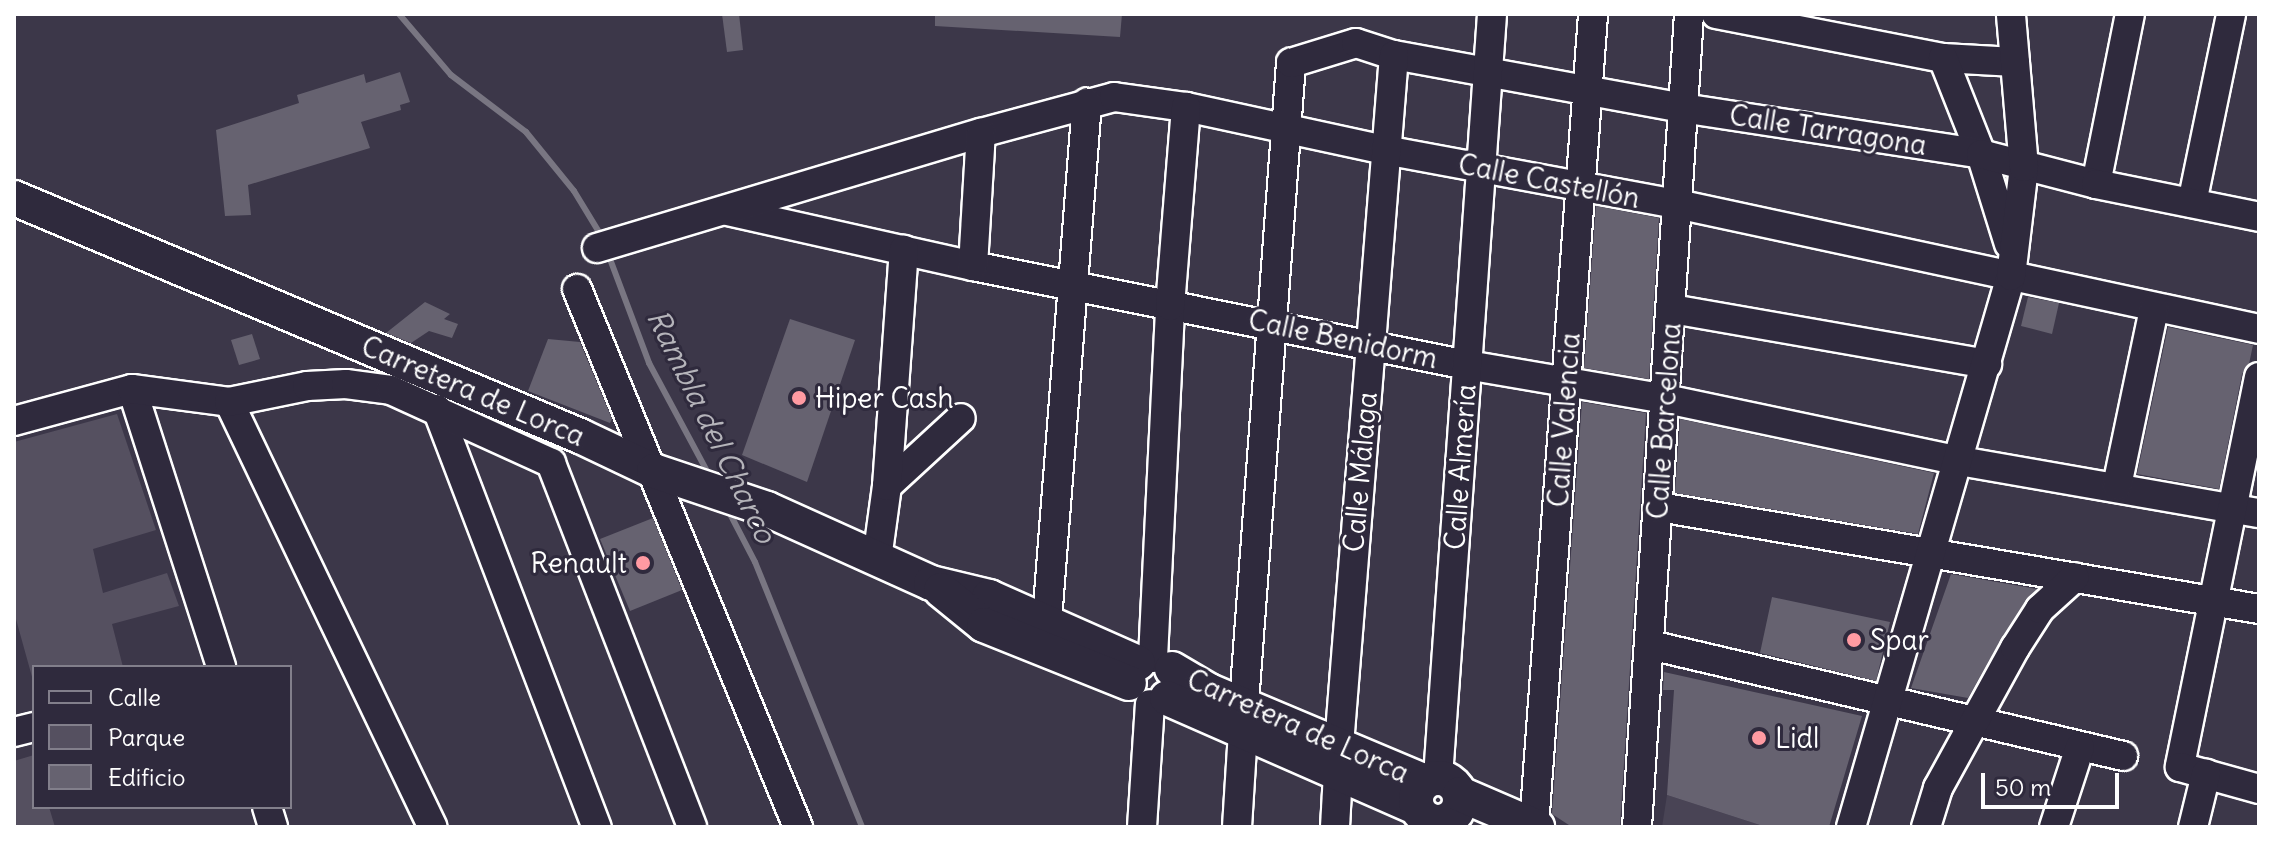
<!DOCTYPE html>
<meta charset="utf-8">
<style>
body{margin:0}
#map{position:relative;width:2273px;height:841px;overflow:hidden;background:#3c3749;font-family:Delius,sans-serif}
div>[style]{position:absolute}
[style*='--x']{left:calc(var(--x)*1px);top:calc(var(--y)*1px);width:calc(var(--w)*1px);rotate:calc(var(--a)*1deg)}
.built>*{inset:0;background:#494455}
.green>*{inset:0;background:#555060}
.stream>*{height:6px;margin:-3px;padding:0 3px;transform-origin:3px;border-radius:3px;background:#797682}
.building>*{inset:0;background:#666270}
.roads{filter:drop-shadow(2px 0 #fff) drop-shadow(-2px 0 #fff) drop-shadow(0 2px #fff) drop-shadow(0 -2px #fff)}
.minor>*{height:28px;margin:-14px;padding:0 14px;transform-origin:14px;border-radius:14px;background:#2f2a3d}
.major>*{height:34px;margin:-17px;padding:0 17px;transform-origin:17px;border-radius:17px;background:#2f2a3d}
.major>.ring{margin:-17px;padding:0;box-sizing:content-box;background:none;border:34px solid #2f2a3d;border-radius:50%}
.dots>*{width:22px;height:22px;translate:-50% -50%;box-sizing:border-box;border:4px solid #2f2a3d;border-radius:50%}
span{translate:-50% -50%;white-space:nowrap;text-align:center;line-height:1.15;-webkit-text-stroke:6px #2f2a3d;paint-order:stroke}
.street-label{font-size:28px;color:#fff}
.poi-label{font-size:28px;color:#fff}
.left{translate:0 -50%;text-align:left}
.right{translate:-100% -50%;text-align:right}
.water-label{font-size:30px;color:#b5b4ba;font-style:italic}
.frame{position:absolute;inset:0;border:16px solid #fff;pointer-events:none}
.legend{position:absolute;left:32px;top:665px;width:260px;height:144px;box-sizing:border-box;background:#2f2a3d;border:2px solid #827f8b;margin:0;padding:10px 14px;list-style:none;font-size:24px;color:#fff}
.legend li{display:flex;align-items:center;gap:16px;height:40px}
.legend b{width:40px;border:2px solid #827f8b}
.scale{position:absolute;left:1981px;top:773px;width:138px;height:36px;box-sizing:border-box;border:4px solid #fff;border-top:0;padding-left:10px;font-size:24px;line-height:28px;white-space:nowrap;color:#fff;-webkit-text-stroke:6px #2f2a3d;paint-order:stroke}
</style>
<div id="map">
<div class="built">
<i style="clip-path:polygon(1667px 795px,1766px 827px,1662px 827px)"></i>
</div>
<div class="green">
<i style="clip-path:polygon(117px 414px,156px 530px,93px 549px,103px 593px,167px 573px,179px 606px,112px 624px,123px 667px,34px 667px,34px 684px,14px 612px,14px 442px)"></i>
<i style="clip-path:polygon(34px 755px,34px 807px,49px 807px,55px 827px,18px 827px,14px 823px,14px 761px)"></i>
</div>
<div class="stream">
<i style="--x:399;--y:14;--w:80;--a:49.6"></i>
<i style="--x:451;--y:75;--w:94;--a:37.2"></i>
<i style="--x:526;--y:132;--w:76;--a:50.9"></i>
<i style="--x:574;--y:191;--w:54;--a:58.7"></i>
<i style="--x:607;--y:251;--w:120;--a:69.4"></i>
<i style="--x:649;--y:363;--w:129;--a:61.8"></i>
<i style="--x:727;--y:508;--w:61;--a:62.6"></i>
<i style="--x:755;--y:562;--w:286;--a:68"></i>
</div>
<div class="building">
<i style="clip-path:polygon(722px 14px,739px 14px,743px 50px,727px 52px)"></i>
<i style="clip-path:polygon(935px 14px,1122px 14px,1120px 37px,935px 26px)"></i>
<i style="clip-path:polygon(400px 72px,410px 102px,400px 105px,401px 110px,361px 122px,370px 148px,248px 185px,251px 215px,225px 216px,216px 130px,299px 103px,297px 95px,364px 74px,366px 83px)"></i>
<i style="clip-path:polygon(1596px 206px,1659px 218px,1649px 379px,1584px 368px)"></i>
<i style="clip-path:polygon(2028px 297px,2059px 303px,2052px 334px,2021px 326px)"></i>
<i style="clip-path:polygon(425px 302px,450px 314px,444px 319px,458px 324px,452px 338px,429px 331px,411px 343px,386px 333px)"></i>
<i style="clip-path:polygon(790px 319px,855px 340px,807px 482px,742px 455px)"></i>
<i style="clip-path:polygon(2168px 327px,2253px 345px,2249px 364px,2242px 374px,2219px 489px,2137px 474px)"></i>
<i style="clip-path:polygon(252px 334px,260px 359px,239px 365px,231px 340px)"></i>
<i style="clip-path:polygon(548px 339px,580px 342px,612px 419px,610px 423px,528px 391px)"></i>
<i style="clip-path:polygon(1582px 402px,1646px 413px,1620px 827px,1572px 827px,1552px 814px)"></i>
<i style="clip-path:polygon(1680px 419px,1934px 473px,1918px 534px,1675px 493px)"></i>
<i style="clip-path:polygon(653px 518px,682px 590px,630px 611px,600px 539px)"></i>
<i style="clip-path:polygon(1951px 574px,2037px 589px,2001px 639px,1968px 698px,1911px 688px)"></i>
<i style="clip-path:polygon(1772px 597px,1890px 622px,1876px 681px,1760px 653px)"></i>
<i style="clip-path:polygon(1664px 672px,1862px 716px,1829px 827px,1766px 827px,1667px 795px,1674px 690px,1663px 690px)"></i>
</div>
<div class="roads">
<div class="minor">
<i style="--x:1716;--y:14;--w:231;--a:11"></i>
<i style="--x:1943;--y:58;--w:72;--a:3.2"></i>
<i style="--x:1943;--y:58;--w:103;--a:68.4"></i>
<i style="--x:1981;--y:154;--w:94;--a:72.7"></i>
<i style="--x:2096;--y:184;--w:173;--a:-78.7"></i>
<i style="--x:2192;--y:203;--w:193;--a:-78.3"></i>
<i style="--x:727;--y:211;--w:252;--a:12.6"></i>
<i style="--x:973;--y:266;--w:504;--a:11.33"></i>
<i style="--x:1467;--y:365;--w:202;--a:9.7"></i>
<i style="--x:1666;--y:399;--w:300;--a:11.9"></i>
<i style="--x:1960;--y:461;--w:303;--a:9.9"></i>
<i style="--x:597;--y:248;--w:401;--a:-16.7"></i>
<i style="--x:981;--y:133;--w:138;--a:-15.1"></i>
<i style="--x:1114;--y:97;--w:73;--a:7.9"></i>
<i style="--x:1186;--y:107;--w:204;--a:12.2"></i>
<i style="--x:1385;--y:150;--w:297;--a:10.5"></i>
<i style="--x:1677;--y:204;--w:595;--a:12.12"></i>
<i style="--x:973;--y:266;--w:133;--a:-86.6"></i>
<i style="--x:577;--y:289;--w:582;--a:67.67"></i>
<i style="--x:1672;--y:309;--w:320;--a:9.9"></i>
<i style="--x:2259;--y:377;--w:398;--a:101.5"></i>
<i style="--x:2180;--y:767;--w:82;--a:15.6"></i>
<i style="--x:132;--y:389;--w:292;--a:72.2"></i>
<i style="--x:229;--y:402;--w:471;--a:64.4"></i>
<i style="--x:437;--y:409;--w:448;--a:69.1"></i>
<i style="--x:14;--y:421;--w:122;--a:-15.2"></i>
<i style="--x:132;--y:389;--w:98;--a:7.6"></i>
<i style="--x:229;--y:402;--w:80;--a:-11.6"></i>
<i style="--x:307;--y:386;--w:39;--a:-3"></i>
<i style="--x:346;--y:384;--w:45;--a:7.6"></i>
<i style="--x:391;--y:390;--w:176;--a:24.5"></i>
<i style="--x:551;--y:463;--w:390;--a:68.8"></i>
<i style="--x:887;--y:486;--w:100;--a:-42.6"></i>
<i style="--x:2117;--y:486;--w:181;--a:-78.2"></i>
<i style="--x:1659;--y:507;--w:609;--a:9.65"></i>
<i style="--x:877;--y:559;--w:74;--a:-82.2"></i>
<i style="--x:887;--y:486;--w:237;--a:-85.9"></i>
<i style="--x:1047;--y:620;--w:519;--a:-85.58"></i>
<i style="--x:1650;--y:645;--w:486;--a:13.2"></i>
<i style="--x:1153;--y:658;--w:352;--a:-87.2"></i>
<i style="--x:1170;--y:306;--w:200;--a:-85.4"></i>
<i style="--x:1244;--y:703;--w:642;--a:-85.8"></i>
<i style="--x:1291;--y:63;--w:68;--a:-17.1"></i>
<i style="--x:1356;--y:43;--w:40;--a:18"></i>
<i style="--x:1394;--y:55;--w:293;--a:10.4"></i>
<i style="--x:1682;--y:108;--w:303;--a:8.7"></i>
<i style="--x:1981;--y:154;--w:119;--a:14.6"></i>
<i style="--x:2096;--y:184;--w:166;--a:11.4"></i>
<i style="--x:14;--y:732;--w:21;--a:-14"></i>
<i style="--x:1339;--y:745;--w:692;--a:-85.44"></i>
<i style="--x:1438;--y:777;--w:765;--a:-85.95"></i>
<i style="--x:267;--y:807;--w:21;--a:73"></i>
<i style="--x:1534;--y:826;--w:814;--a:-85.84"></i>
<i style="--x:1142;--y:827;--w:123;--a:-86.3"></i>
<i style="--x:1237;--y:827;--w:95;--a:-86.4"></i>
<i style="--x:1335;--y:827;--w:54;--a:-86.8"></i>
<i style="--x:1436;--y:827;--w:5;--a:-90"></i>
<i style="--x:1637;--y:827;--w:815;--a:-86.34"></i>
<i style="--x:1851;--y:827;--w:574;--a:-73.81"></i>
<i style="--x:2011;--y:276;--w:110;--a:-83.2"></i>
<i style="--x:2024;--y:167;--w:154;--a:-94.9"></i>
<i style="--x:1926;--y:827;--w:41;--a:-72.9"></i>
<i style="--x:1938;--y:788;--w:160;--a:-61.2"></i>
<i style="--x:2015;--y:648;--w:46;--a:-57.3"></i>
<i style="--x:2040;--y:609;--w:47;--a:-42.4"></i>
<i style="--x:2054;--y:827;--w:84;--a:-72"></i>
<i style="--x:2193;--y:827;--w:55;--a:-76.2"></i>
</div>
<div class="major">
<i style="--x:14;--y:198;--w:614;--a:22.81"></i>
<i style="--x:580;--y:436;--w:82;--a:25.3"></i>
<i style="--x:654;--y:471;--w:119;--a:18.6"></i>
<i style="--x:767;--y:509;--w:180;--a:24.3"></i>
<i style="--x:931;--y:583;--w:60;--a:13.6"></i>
<i style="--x:989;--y:597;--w:163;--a:23.9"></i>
<i style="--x:941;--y:590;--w:55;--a:39.1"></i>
<i style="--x:984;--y:625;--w:156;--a:21.8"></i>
<i style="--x:1172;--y:669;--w:43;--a:30.7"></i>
<i style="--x:1209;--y:691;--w:234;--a:22.8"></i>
<i style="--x:1167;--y:698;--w:273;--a:23.7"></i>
<i class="ring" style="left:1416px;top:778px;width:10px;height:10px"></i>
<i style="--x:1460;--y:794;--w:84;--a:23.2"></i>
</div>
</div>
<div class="dots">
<i style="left:799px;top:398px;background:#ff9aa2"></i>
<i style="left:643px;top:563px;background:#ff9aa2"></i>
<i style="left:1854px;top:640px;background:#ff9aa2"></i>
<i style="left:1759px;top:738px;background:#ff9aa2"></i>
</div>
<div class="street-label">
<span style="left:1828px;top:130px;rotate:9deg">Calle Tarragona</span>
<span style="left:1549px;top:181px;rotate:11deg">Calle Castellón</span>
<span style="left:1343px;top:339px;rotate:12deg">Calle Benidorm</span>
<span style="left:473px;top:391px;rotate:23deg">Carretera de Lorca</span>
<span style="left:1564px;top:420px;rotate:-86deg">Calle Valencia</span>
<span style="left:1664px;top:421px;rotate:-86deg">Calle Barcelona</span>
<span style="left:1460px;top:467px;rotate:-86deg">Calle Almería</span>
<span style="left:1360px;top:472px;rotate:-85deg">Calle Málaga</span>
<span style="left:1298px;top:726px;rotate:24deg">Carretera de Lorca</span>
</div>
<div class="poi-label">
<span class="left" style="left:815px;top:398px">Hiper Cash</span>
<span class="right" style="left:627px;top:563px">Renault</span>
<span class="left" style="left:1870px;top:640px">Spar</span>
<span class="left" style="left:1775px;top:738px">Lidl</span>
</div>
<div class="water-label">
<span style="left:712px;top:426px;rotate:64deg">Rambla del Charco</span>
</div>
<div class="frame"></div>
<ul class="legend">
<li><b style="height:10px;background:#2f2a3d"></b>Calle</li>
<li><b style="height:22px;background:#555060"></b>Parque</li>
<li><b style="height:22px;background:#666270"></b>Edificio</li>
</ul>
<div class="scale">50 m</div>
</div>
